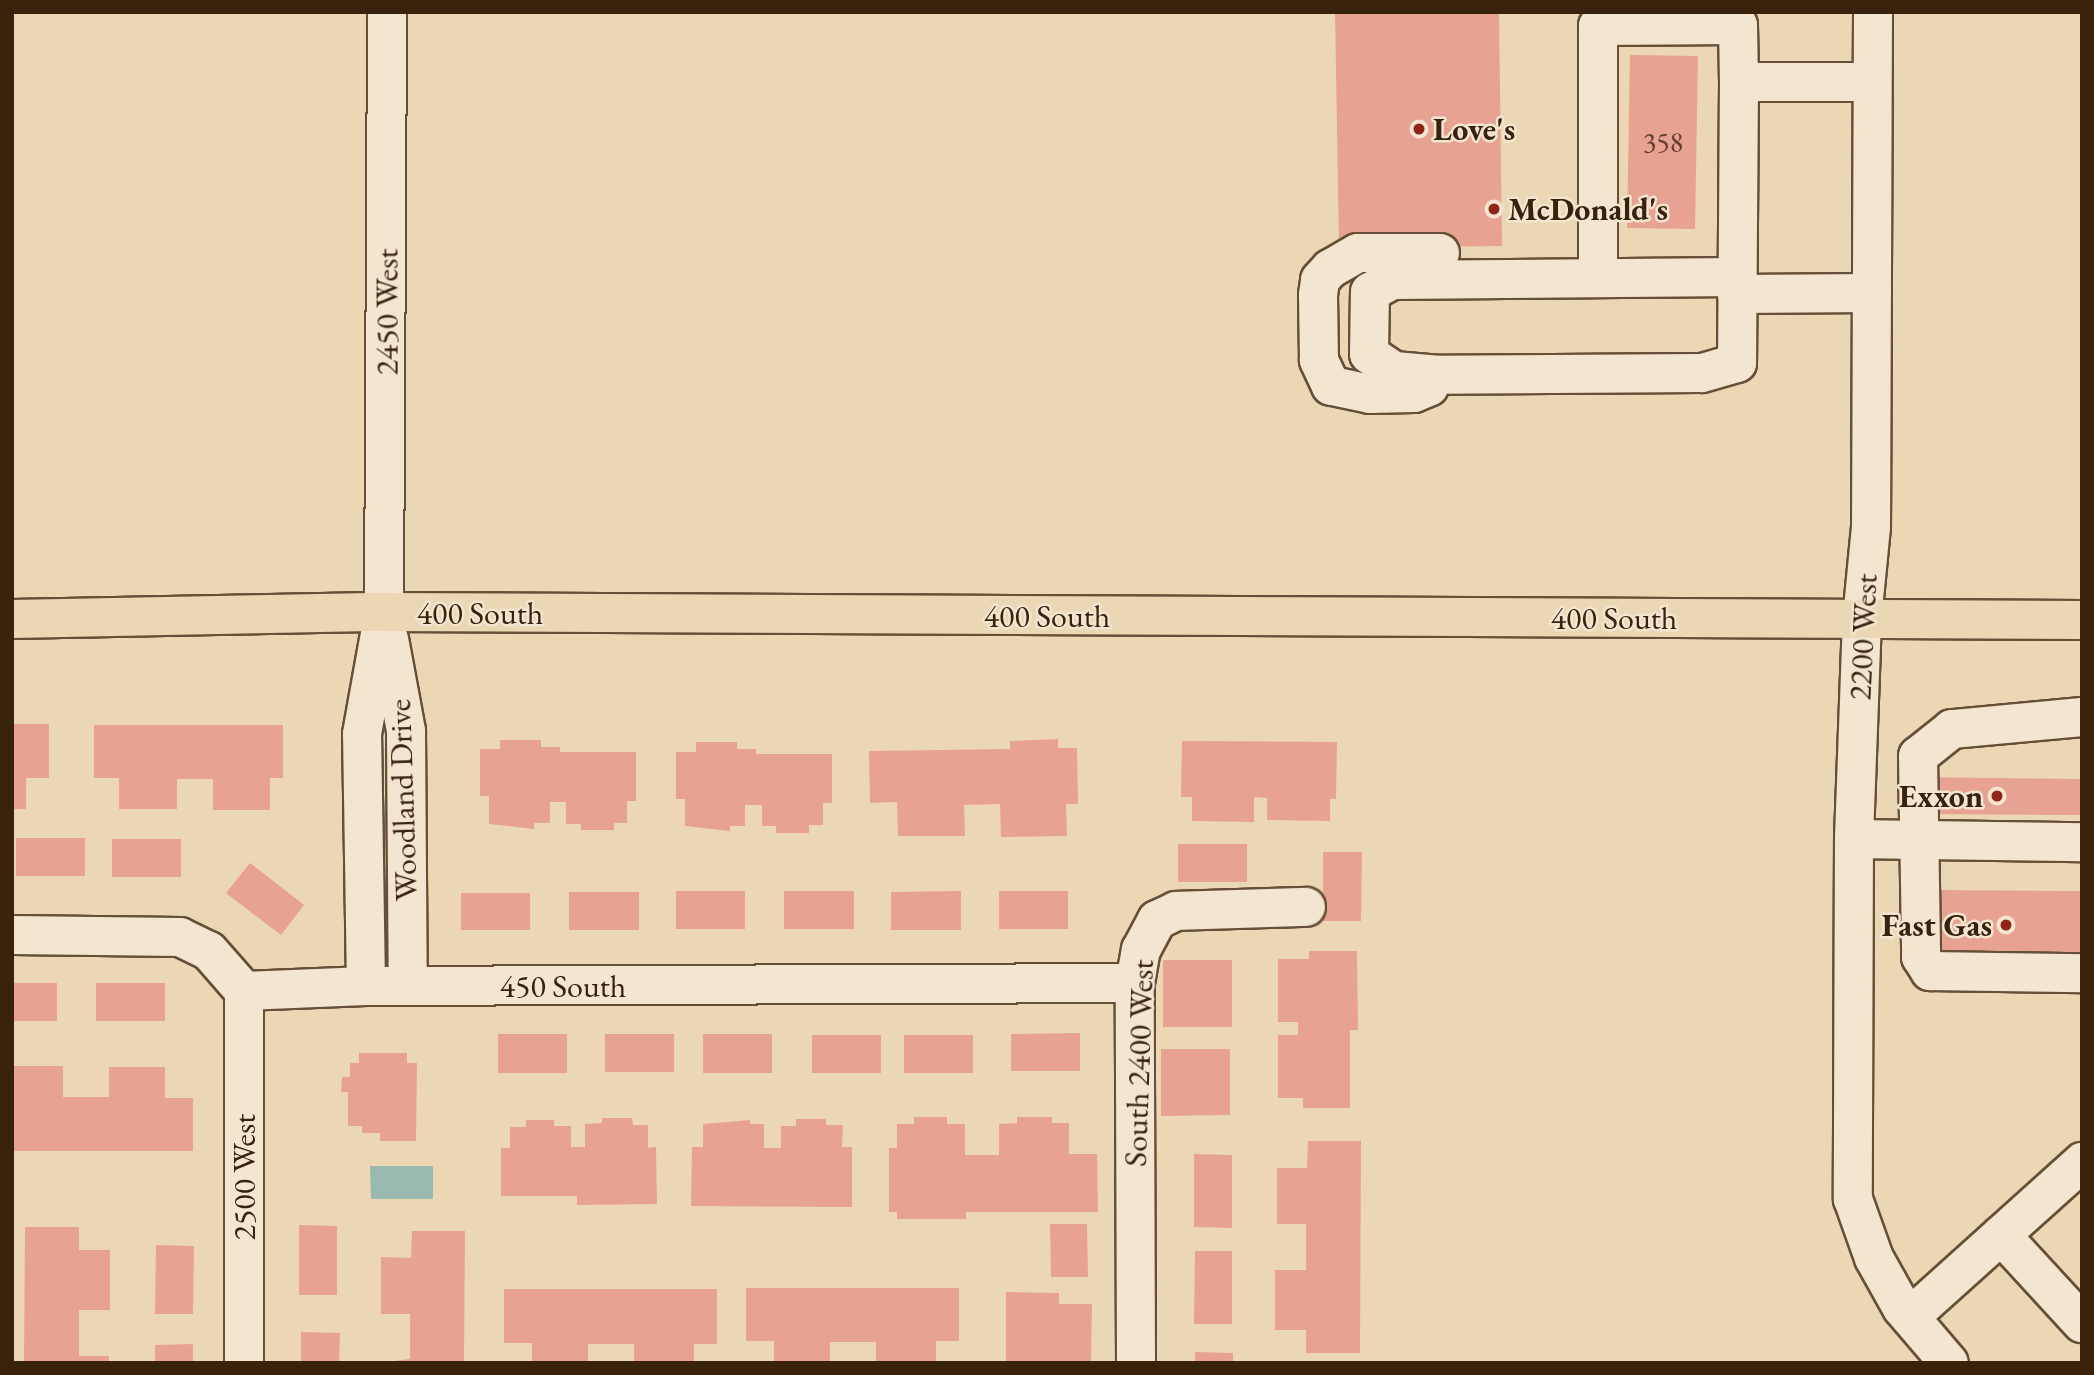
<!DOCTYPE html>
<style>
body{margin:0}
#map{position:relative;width:2094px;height:1375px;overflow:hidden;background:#ecd7b5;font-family:"EB Garamond",serif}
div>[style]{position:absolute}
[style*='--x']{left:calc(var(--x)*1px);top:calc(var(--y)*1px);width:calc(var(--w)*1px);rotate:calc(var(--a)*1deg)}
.water>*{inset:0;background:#99b9b0}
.building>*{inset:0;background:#e8a292}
.roads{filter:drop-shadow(2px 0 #654f36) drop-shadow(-2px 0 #654f36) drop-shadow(0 2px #654f36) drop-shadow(0 -2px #654f36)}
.minor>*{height:38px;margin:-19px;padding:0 19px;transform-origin:19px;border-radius:19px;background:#f3e5cf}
.major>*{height:38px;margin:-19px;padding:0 19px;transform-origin:19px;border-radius:19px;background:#ecd7b5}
.dots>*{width:19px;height:19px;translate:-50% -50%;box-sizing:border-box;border:4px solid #f3e5cf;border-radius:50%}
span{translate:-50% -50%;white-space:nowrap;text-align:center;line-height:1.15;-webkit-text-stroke:5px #f3e5cf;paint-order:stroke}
.number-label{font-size:28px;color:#64422e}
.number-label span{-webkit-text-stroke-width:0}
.poi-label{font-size:32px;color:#38220c;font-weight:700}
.left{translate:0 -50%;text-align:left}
.right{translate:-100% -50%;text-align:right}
.street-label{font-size:32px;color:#38220c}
.frame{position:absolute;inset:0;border:14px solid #38220c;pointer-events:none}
</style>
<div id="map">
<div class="water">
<i style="clip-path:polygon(370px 1166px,433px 1166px,433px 1199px,371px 1199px)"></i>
</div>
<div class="building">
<i style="clip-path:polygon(1335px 12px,1499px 12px,1502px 246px,1339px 248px)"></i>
<i style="clip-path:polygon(1630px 55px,1698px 56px,1695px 229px,1627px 228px)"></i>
<i style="clip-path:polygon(12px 724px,49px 724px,49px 778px,26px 778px,26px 809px,12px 809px)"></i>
<i style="clip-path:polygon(94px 725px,283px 725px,283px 778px,270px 778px,270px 810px,213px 810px,213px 779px,177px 779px,177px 809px,119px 809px,119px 778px,94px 778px)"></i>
<i style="clip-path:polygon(1058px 739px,1058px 748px,1077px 748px,1078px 804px,1066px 804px,1067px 836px,1001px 837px,1000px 804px,964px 805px,965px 836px,898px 836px,897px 802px,870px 803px,869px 751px,1010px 749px,1010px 741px)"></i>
<i style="clip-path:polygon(500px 740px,541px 740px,541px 747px,560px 747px,560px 752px,636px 752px,636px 801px,627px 801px,627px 823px,614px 823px,614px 830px,581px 830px,581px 824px,566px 824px,566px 802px,550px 802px,550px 823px,534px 823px,534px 829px,489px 824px,489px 796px,480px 796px,480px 749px,500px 749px)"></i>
<i style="clip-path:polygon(1182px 741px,1337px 742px,1336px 799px,1330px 799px,1330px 821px,1267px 820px,1267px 798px,1254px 797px,1254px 822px,1192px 821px,1192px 797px,1181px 797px)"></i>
<i style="clip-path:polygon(696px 742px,737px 742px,737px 749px,756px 749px,756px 754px,832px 754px,832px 803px,823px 803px,823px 825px,809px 825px,809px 833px,776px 833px,776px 826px,762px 826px,762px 805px,745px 805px,745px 826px,730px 826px,730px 831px,685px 826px,685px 799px,676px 799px,676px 752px,696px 752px)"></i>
<i style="clip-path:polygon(1912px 777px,2082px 779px,2082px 815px,1913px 814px)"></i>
<i style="clip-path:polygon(16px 838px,85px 838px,85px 876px,16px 876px)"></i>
<i style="clip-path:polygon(112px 839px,181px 839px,181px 877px,112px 877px)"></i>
<i style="clip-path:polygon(1178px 844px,1247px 844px,1247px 882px,1178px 882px)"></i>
<i style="clip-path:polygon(1323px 852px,1362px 852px,1361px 921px,1323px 921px)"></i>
<i style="clip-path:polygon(250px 863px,304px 905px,281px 935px,226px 893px)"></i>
<i style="clip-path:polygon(1931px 890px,2082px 891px,2082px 962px,1931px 960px)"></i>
<i style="clip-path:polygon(676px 891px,745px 891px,745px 929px,676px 929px)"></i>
<i style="clip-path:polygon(784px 891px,854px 891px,854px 929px,784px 929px)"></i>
<i style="clip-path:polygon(961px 891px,961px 930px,891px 930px,891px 892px)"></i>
<i style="clip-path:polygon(999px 891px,1068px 891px,1068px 929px,999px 929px)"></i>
<i style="clip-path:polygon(569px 892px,639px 892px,639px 930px,569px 930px)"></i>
<i style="clip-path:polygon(461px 893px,530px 893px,530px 930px,461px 930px)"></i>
<i style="clip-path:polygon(1309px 951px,1357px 951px,1358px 1030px,1350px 1030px,1350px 1108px,1303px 1108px,1303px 1098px,1278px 1098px,1278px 1035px,1298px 1035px,1298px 1022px,1278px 1022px,1278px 959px,1309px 959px)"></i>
<i style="clip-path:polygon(1163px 960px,1232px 960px,1232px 1027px,1163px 1027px)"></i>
<i style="clip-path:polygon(12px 983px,57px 983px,57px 1021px,12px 1021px)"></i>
<i style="clip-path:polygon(96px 983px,165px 983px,165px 1021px,96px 1021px)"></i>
<i style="clip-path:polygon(1080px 1033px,1080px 1071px,1011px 1071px,1011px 1034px)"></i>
<i style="clip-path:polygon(498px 1034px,567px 1034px,567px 1073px,498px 1073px)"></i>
<i style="clip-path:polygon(605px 1034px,674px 1034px,674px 1072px,605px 1072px)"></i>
<i style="clip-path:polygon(703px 1034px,772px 1034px,772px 1073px,703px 1073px)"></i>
<i style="clip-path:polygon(812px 1035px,881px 1035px,881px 1073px,812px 1073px)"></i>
<i style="clip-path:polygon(904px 1035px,973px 1035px,973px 1073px,904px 1073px)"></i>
<i style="clip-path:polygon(1161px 1049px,1230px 1049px,1230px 1115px,1161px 1116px)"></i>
<i style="clip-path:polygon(359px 1053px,407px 1053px,407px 1063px,417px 1063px,416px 1141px,380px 1141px,380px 1133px,362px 1133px,362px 1126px,348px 1126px,348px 1092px,341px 1092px,342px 1077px,350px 1077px,350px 1063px,359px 1063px)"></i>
<i style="clip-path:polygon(12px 1066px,63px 1066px,63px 1097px,109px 1097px,109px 1067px,165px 1067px,165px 1098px,193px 1098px,193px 1151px,12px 1151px)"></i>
<i style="clip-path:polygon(914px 1117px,947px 1117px,947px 1124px,965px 1124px,965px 1155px,999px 1155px,999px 1124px,1017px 1123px,1017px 1117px,1052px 1117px,1052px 1123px,1069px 1123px,1069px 1154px,1097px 1154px,1098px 1212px,966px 1212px,966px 1219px,897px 1219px,897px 1212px,889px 1212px,889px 1148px,897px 1148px,897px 1124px,914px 1124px)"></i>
<i style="clip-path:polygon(602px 1118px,632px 1118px,633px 1125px,648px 1125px,648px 1148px,656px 1147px,657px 1204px,577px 1205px,577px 1196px,501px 1196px,501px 1148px,510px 1148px,510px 1127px,526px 1127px,526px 1120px,554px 1120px,554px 1126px,571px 1126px,571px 1147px,585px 1147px,585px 1124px,602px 1123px)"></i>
<i style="clip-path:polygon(796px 1119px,826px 1119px,826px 1125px,843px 1125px,842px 1147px,852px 1147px,852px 1207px,691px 1206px,692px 1147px,703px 1147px,703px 1124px,750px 1120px,750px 1124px,764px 1124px,764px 1148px,781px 1148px,781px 1126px,796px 1126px)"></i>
<i style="clip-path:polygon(1308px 1141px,1361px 1141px,1360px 1353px,1306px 1353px,1306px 1330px,1275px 1330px,1275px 1270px,1306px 1270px,1306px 1224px,1277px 1224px,1277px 1168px,1307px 1168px)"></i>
<i style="clip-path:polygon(1194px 1154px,1232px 1155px,1232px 1228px,1194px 1227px)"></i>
<i style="clip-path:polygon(1050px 1224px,1087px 1224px,1088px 1277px,1051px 1277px)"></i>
<i style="clip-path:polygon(299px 1225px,337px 1226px,337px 1295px,299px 1295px)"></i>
<i style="clip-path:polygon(25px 1227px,79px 1227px,79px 1250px,110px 1250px,110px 1310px,79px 1310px,79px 1356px,109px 1356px,109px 1363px,24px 1363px)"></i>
<i style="clip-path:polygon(412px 1231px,465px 1231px,464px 1363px,379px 1363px,410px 1359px,410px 1314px,381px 1314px,381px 1257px,411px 1258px)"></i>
<i style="clip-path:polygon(156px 1245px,194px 1246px,193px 1314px,155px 1314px)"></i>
<i style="clip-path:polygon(1195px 1251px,1232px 1251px,1232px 1324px,1194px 1324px)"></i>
<i style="clip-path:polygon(746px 1288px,959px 1288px,959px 1341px,936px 1341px,936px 1363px,876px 1363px,876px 1342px,830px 1342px,830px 1363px,774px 1363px,774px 1341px,746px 1341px)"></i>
<i style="clip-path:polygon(504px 1289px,717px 1289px,717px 1344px,694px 1344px,694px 1363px,634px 1363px,634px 1344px,588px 1344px,588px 1363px,532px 1363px,532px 1343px,504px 1343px)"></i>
<i style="clip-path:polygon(1006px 1292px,1059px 1293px,1059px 1304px,1092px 1304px,1091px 1362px,1006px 1363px)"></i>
<i style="clip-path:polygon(301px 1332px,340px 1333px,339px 1363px,301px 1363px)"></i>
<i style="clip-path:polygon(193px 1344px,193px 1363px,155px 1363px,155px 1345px)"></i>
<i style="clip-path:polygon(1195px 1352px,1233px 1353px,1233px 1363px,1195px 1363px)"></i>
</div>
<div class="roads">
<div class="minor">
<i style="--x:1873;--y:12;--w:515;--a:90.22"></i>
<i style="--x:1871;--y:527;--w:92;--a:95.6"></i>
<i style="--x:1862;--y:619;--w:220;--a:92.1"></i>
<i style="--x:1854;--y:839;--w:360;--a:90.2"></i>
<i style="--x:1853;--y:1199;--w:63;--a:70.4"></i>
<i style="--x:1874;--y:1258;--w:57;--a:60.8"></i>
<i style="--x:1902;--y:1308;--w:72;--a:49.5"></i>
<i style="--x:1739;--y:82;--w:133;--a:0"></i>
<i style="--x:1598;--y:277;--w:251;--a:-90"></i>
<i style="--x:1598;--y:26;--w:140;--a:-0.4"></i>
<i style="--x:1738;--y:25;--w:57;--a:89"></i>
<i style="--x:1739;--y:82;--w:281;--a:90.4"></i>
<i style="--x:1737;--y:363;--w:37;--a:164"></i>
<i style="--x:1701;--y:373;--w:261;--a:179.6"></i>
<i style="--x:1440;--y:375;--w:46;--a:-175"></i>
<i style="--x:1394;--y:371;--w:30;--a:-146"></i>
<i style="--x:1369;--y:354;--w:62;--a:-89.1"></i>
<i style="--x:1370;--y:292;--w:26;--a:-28"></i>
<i style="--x:1393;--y:280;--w:344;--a:-0.5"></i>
<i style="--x:1737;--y:294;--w:135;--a:-0.4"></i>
<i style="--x:1429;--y:387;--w:16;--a:158"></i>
<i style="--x:1414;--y:393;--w:44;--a:178.7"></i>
<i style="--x:1370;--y:394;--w:40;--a:-168"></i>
<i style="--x:1331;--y:386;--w:29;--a:-115"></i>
<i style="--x:1319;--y:360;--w:65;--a:-90.9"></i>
<i style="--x:1318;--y:295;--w:15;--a:-82"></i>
<i style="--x:1320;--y:280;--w:15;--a:-48"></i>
<i style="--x:1330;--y:269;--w:32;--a:-30"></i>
<i style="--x:1358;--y:253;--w:82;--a:0"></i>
<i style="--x:389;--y:639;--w:94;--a:79.5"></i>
<i style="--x:406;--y:731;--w:255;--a:89.6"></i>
<i style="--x:2082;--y:717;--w:131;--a:174.7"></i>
<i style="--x:1952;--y:729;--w:43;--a:141.5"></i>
<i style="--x:1918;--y:756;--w:201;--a:89.1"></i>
<i style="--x:1921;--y:957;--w:17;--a:57"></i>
<i style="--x:1930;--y:971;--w:152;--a:0.8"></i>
<i style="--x:1854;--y:839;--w:228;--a:0.8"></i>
<i style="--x:12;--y:935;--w:168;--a:0.7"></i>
<i style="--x:180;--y:937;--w:32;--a:26"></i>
<i style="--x:209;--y:951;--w:53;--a:48.8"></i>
<i style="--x:244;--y:991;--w:122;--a:-2.3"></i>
<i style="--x:366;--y:986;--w:769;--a:-0.22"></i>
<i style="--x:366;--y:986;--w:252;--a:-90.9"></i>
<i style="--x:362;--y:734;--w:124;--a:-79.8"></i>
<i style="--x:384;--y:612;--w:600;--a:-89.71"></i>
<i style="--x:244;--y:991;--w:372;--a:90"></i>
<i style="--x:2001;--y:1235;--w:120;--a:47.4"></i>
<i style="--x:1910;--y:1317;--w:232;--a:-42"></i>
<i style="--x:1136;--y:1363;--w:380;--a:-90.2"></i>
<i style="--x:1135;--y:983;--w:34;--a:-80"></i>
<i style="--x:1141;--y:950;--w:34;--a:-62"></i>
<i style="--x:1157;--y:920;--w:21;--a:-25"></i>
<i style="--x:1176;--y:911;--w:130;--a:-1.8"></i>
</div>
<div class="major">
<i style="--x:12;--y:619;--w:372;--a:-1.1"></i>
<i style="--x:384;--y:612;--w:1698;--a:0.27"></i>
</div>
</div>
<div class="dots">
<i style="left:1419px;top:129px;background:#8f2418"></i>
<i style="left:1494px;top:209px;background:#8f2418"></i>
<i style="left:1997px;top:796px;background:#8f2418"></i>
<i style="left:2006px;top:925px;background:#8f2418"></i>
</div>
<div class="number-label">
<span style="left:1663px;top:142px">358</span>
</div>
<div class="poi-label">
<span class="left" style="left:1433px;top:129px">Love's</span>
<span class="left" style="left:1508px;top:209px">McDonald's</span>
<span class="right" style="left:1983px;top:796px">Exxon</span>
<span class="right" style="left:1992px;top:925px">Fast Gas</span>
</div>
<div class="street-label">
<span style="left:387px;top:312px;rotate:-90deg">2450 West</span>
<span style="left:480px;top:613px">400 South</span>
<span style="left:1047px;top:616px">400 South</span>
<span style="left:1614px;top:618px">400 South</span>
<span style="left:1863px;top:637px;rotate:-87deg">2200 West</span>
<span style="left:403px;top:800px;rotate:-92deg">Woodland Drive</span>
<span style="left:563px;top:986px">450 South</span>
<span style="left:1139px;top:1063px;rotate:-88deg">South 2400 West</span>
<span style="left:244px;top:1177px;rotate:-90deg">2500 West</span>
</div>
<div class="frame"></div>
</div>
